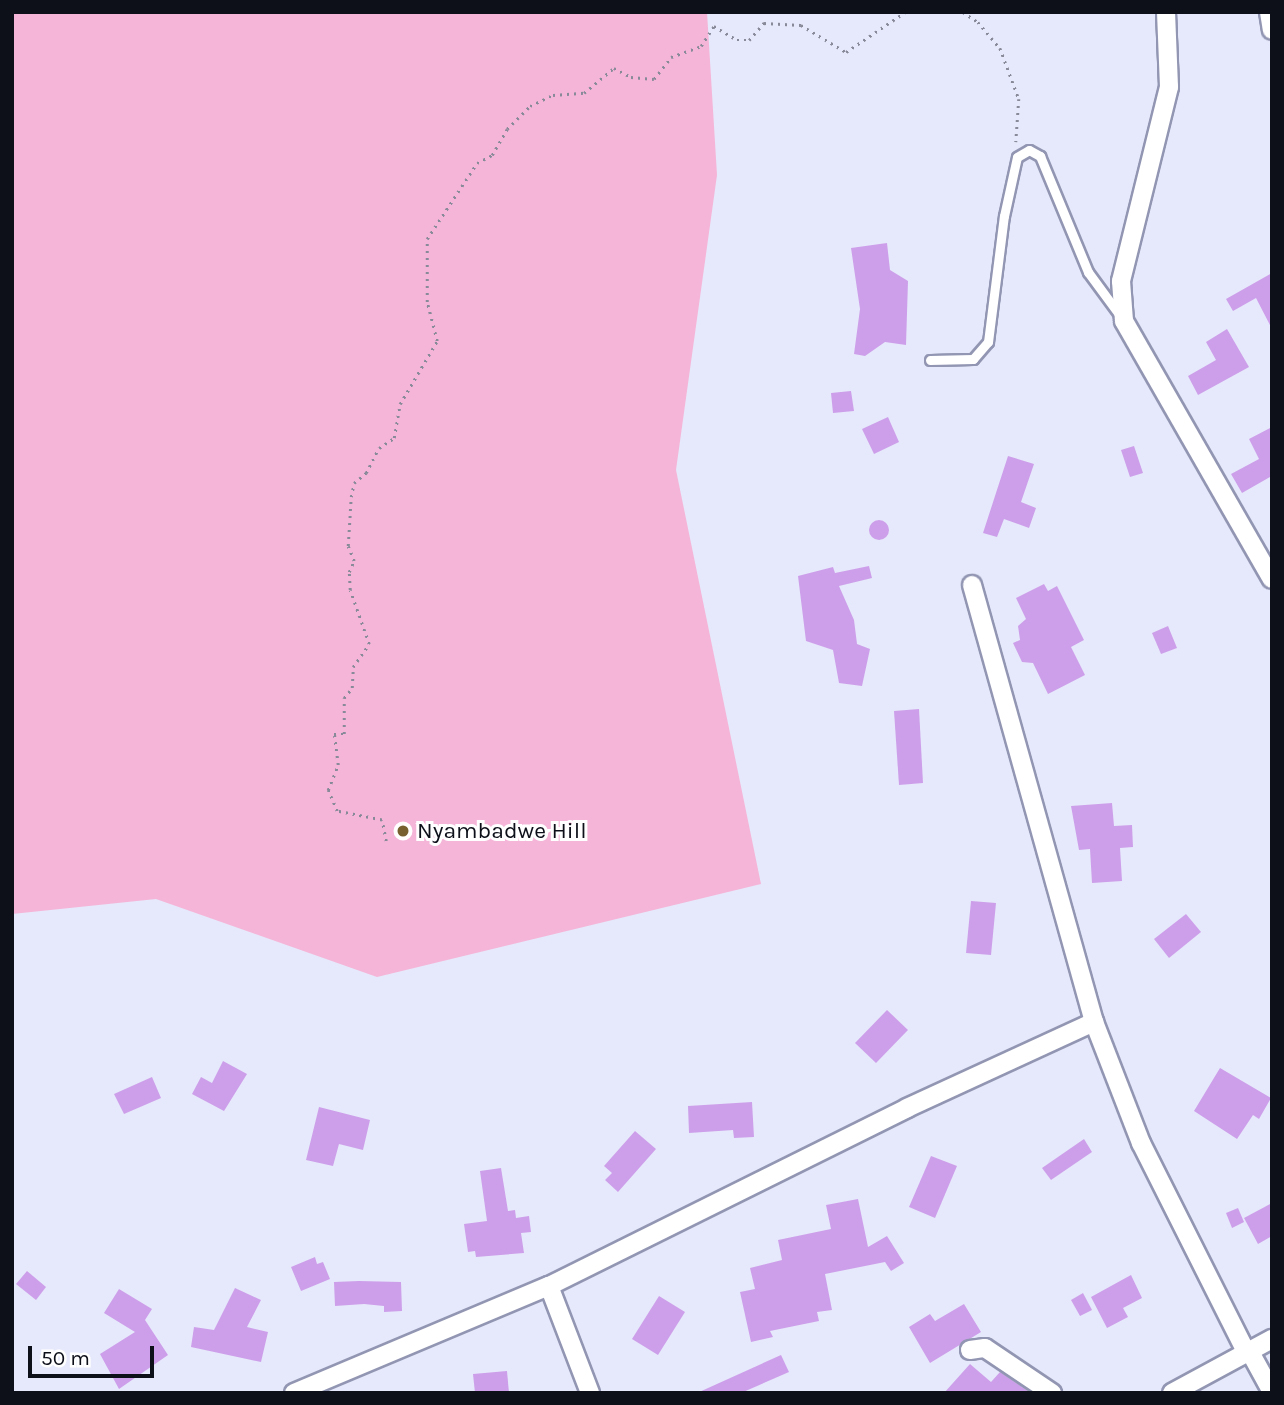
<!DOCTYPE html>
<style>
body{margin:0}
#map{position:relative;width:1284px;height:1405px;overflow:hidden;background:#e6e9fb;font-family:Karla,sans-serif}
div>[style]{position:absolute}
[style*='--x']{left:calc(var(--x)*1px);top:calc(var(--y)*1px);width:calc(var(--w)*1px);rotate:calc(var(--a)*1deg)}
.green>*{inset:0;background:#f5b5d8}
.building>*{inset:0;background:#cd9fea}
.round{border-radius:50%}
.path>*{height:2.5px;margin-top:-1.25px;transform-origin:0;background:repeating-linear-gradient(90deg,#888a99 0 2px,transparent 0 7px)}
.roads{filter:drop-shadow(2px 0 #9296b2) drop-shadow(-2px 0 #9296b2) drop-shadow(0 2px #9296b2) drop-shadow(0 -2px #9296b2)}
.lane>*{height:9px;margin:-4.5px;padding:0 4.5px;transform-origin:4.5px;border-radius:4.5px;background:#fff}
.street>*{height:18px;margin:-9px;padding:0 9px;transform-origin:9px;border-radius:9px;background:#fff}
.dots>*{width:19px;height:19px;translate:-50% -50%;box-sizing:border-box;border:4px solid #fff;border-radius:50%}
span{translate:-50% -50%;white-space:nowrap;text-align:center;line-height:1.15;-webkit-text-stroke:6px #fff;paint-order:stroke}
.poi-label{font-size:23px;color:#0d0f19}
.left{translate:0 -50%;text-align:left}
.frame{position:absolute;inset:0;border:14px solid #0d0f19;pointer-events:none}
.scale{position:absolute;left:28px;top:1346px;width:126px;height:32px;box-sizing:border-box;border:4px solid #0d0f19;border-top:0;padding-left:9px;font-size:21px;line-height:24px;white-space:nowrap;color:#0d0f19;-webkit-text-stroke:5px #fff;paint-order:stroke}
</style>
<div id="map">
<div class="green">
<i style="clip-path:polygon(12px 12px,707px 12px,717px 175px,676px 470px,761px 884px,377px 977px,156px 899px,12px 914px)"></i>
</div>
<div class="building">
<i style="clip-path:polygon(887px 243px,890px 270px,908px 281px,906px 345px,885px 342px,865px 356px,854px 354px,860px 309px,851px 248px)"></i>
<i style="clip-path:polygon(1272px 273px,1272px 329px,1256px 298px,1233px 311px,1226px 299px)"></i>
<i style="clip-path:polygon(1227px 329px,1249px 367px,1198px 395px,1188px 376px,1216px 360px,1206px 342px)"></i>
<i style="clip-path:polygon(851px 391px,854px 411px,833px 413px,831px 393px)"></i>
<i style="clip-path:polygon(888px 417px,899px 442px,874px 454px,862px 429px)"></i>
<i style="clip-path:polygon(1272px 427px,1272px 481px,1270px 477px,1242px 493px,1231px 474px,1259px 459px,1249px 439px)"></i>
<i style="clip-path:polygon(1134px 446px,1143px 473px,1130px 477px,1121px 450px)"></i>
<i style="clip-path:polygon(1008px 456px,1034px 464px,1021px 502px,1036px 508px,1029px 528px,1004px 519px,997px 537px,983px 533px)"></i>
<i class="round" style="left:869px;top:520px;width:20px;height:20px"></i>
<i style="clip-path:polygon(869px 566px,872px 578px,839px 586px,854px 620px,857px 644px,870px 649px,862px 686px,839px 683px,833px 650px,806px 641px,798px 576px,833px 567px,835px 573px)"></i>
<i style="clip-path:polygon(1044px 584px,1048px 591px,1057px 586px,1084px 640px,1071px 647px,1085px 675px,1048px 694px,1033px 663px,1022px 662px,1013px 643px,1020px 640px,1018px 626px,1026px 619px,1016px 598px)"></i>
<i style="clip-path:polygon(1168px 626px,1177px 648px,1161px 654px,1152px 633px)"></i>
<i style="clip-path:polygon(919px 709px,923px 783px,899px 785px,894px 711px)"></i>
<i style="clip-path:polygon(1112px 803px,1114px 826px,1132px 825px,1133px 847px,1120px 848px,1122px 881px,1092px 883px,1090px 849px,1079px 850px,1071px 806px)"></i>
<i style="clip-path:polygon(971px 901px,996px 903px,991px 955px,966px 953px)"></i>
<i style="clip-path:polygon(1186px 914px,1201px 932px,1169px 958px,1154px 939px)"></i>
<i style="clip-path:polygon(887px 1010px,908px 1030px,876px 1063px,855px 1043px)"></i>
<i style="clip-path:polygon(223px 1061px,247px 1074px,224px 1111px,192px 1094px,201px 1077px,212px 1083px)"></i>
<i style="clip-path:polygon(1220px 1068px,1271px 1098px,1259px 1119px,1253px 1115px,1237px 1139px,1194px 1111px)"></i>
<i style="clip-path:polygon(152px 1077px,161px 1098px,124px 1114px,114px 1094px)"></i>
<i style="clip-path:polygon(752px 1102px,754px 1137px,734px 1138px,733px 1130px,689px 1133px,688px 1106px)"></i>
<i style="clip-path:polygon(319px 1107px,370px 1120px,363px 1150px,339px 1144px,333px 1166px,306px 1160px)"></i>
<i style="clip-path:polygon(635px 1131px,656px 1149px,618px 1192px,605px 1180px,612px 1173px,604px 1166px)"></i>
<i style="clip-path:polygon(1084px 1139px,1092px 1152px,1051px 1180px,1042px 1168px)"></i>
<i style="clip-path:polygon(931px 1156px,957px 1166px,935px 1218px,909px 1207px)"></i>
<i style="clip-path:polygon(501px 1168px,508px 1211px,515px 1210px,516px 1218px,529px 1216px,531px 1232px,521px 1233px,524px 1253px,476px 1257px,475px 1251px,468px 1252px,464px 1224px,487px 1221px,480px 1171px)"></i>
<i style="clip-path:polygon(858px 1199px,868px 1247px,887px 1236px,904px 1263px,891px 1271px,885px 1262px,825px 1274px,832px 1310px,817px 1312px,819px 1321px,770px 1331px,773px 1337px,751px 1342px,740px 1292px,755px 1289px,750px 1268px,782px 1260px,778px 1240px,831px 1229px,826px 1205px)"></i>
<i style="clip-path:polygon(1272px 1203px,1272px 1236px,1258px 1244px,1244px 1218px)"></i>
<i style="clip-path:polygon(1238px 1208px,1244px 1222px,1232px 1228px,1226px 1213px)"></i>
<i style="clip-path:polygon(315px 1257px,317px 1264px,323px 1262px,330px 1279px,301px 1291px,291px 1267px)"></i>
<i style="clip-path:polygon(27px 1271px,46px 1287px,36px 1300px,16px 1284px)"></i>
<i style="clip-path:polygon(1131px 1275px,1142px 1298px,1123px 1308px,1128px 1317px,1107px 1328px,1091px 1297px)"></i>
<i style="clip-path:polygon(359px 1281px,401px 1282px,402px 1311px,384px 1312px,384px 1306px,364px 1304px,335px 1306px,334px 1282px)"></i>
<i style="clip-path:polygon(235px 1288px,261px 1300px,247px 1327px,268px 1332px,261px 1362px,191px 1347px,194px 1327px,214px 1330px)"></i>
<i style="clip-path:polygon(119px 1289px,152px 1309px,145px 1320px,168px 1355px,119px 1389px,100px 1354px,135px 1332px,104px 1313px)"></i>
<i style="clip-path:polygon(1083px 1293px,1092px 1310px,1080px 1316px,1071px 1300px)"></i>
<i style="clip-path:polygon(659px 1296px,685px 1312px,658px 1355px,632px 1339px)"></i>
<i style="clip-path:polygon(964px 1304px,981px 1332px,930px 1363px,909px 1327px,930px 1314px,935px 1321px)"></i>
<i style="clip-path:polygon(781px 1355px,789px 1372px,741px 1393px,697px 1393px)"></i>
<i style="clip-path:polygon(970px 1364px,991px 1382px,1000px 1372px,1031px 1393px,944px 1393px)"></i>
<i style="clip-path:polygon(507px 1371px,509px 1393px,475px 1393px,473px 1374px)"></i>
</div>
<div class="path">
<i style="--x:963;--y:12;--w:18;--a:34"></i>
<i style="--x:978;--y:22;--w:34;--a:50"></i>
<i style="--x:1000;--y:48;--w:54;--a:69.6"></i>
<i style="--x:1019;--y:99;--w:43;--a:94"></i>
<i style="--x:386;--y:841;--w:21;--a:-101"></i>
<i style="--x:382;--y:820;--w:46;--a:-168.7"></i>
<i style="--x:337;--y:811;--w:23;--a:-113"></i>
<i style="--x:328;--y:790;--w:27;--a:-68"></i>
<i style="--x:338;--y:765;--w:31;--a:-97"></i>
<i style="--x:334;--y:734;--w:10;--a:0"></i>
<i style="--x:344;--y:734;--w:36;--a:-90"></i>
<i style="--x:344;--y:698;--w:13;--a:-51"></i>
<i style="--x:352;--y:688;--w:21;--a:-87"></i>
<i style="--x:353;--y:667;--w:28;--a:-55"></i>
<i style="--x:369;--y:644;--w:57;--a:-109.4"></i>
<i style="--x:350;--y:590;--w:18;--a:-93"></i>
<i style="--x:349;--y:572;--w:12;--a:-66"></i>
<i style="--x:354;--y:561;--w:16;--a:-112"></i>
<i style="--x:348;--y:546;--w:49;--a:-86.5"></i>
<i style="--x:351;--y:497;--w:14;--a:-78"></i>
<i style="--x:354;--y:483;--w:16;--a:-40"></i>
<i style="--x:366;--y:473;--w:28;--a:-63"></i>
<i style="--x:379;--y:448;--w:18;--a:-34"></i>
<i style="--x:394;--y:438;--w:35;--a:-80"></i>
<i style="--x:400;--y:404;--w:73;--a:-59.6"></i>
<i style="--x:437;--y:341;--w:40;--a:-104.4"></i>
<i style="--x:427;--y:302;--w:63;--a:-90"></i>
<i style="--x:427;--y:239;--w:91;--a:-56.7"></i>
<i style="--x:477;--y:163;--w:17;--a:-28"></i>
<i style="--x:492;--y:155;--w:30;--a:-60"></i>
<i style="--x:507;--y:129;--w:33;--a:-45"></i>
<i style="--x:530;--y:106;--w:25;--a:-26"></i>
<i style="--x:553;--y:95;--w:31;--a:-4"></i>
<i style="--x:584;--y:93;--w:39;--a:-40"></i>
<i style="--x:614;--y:68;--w:19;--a:28"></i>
<i style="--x:631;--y:77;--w:23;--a:5"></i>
<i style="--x:654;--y:79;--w:28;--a:-52"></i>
<i style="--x:671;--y:57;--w:32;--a:-20"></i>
<i style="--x:701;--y:46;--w:24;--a:-57"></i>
<i style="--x:714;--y:26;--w:27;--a:31"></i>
<i style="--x:737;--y:40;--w:12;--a:0"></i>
<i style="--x:749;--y:40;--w:23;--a:-49"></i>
<i style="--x:764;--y:23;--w:37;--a:3"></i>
<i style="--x:801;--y:25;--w:52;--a:31"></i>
<i style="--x:846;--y:52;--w:71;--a:-34.1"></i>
</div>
<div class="roads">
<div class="lane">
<i style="--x:930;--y:360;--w:43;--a:-1.3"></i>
<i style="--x:973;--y:359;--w:23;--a:-49"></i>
<i style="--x:988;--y:342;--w:127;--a:-82.8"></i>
<i style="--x:1004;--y:216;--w:60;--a:-77.6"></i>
<i style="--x:1017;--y:157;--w:14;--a:-30"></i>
<i style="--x:1029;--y:150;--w:13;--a:29"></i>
<i style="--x:1040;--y:156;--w:126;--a:67.5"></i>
<i style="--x:1088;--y:272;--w:56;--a:53.7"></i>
</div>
<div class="street">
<i style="--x:1166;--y:12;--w:75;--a:87.7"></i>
<i style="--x:1169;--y:87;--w:200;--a:103.9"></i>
<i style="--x:1121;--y:281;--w:40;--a:85.7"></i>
<i style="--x:1124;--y:321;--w:297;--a:60.2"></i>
<i style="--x:1269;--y:12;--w:18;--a:81"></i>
<i style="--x:972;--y:585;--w:454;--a:74.4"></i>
<i style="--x:1094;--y:1022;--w:130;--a:68.8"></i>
<i style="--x:1141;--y:1143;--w:234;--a:63.3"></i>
<i style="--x:549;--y:1286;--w:115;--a:69"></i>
<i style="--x:970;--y:1350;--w:15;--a:-8"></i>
<i style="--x:985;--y:1348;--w:81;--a:33.9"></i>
<i style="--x:1250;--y:1352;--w:46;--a:61.2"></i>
<i style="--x:294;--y:1393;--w:277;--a:-22.8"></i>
<i style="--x:549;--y:1286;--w:400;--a:-26.4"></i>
<i style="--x:907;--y:1108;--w:206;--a:-24.7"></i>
<i style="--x:1172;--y:1393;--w:114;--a:-28.4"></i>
</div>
</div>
<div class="dots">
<i style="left:403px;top:831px;background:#766030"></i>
</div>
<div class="poi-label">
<span class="left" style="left:417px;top:831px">Nyambadwe Hill</span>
</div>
<div class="frame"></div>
<div class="scale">50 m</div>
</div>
